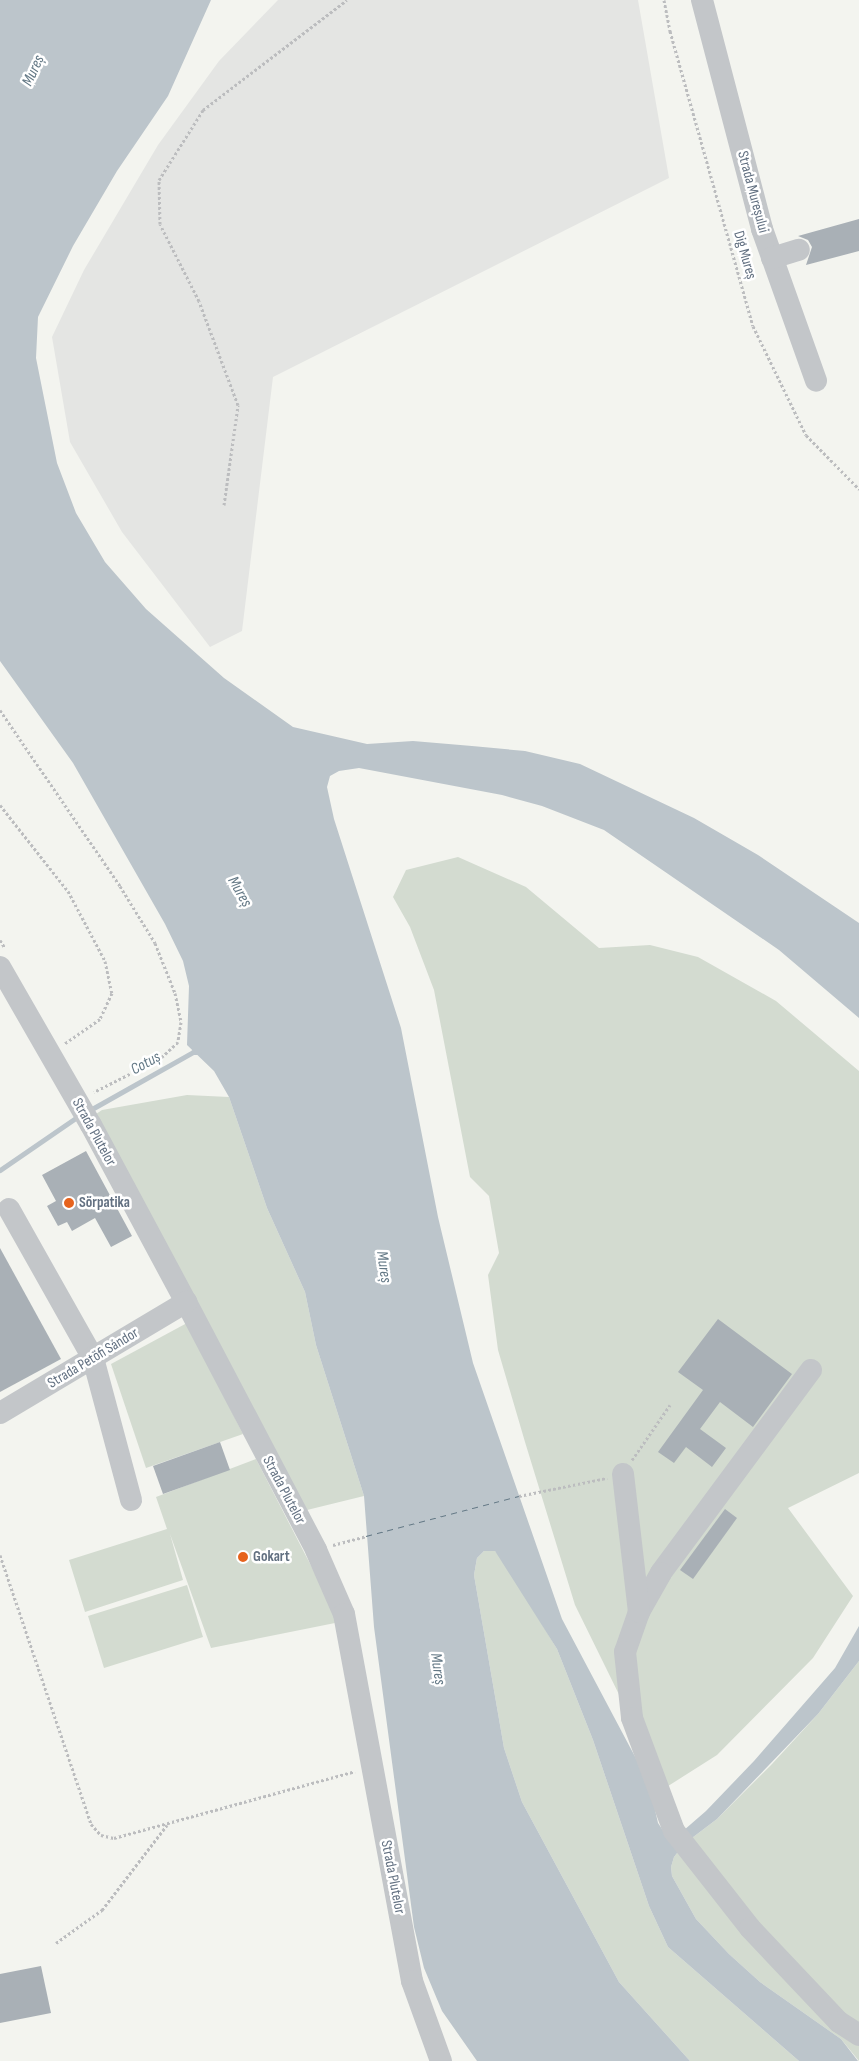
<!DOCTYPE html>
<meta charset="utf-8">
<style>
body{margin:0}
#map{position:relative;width:859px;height:2061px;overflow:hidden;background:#f3f4ef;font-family:"Sofia Sans Condensed",sans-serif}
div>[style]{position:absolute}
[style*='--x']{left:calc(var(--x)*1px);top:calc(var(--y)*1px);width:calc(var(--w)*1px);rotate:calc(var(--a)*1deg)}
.built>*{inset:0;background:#e4e5e3}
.green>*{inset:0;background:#d3dbd0}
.water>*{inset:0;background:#bcc5cb}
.stream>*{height:5px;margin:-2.5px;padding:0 2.5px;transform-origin:2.5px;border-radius:2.5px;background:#bcc5cb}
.ferry>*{height:1px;margin-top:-0.5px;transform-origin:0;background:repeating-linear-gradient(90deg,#637885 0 6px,transparent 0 11px)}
.building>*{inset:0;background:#a9b0b6}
.path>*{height:3px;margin-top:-1.5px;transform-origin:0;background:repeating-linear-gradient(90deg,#bcbdbf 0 2.5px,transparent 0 5px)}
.minor>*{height:22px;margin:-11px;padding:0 11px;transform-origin:11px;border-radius:11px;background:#c3c6c9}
.dots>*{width:14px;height:14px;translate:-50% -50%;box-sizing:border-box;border:2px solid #fff;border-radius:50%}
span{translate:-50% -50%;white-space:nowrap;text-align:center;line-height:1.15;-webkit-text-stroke:5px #fff;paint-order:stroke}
.street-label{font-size:15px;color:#627081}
.poi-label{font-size:15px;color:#627081;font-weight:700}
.left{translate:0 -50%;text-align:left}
.water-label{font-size:16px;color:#637885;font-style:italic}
</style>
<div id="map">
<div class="built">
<i style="clip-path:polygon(278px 0,638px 0,669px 178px,273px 377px,242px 631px,210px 647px,122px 532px,70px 442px,52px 337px,84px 270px,158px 145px,219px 61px)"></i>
</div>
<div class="green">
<i style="clip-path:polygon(458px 857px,526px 887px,599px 948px,650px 945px,698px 957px,776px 1001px,859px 1071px,859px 1473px,788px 1508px,853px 1596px,813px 1658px,717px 1755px,665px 1788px,575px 1605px,525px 1442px,498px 1350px,488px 1275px,499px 1253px,489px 1196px,470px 1177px,434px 990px,410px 927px,393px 897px,406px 870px)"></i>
<i style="clip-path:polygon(187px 1095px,229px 1097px,267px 1208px,305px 1292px,316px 1345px,364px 1496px,307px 1510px,93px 1116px,102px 1110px)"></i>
<i style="clip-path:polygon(187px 1323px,243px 1434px,146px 1468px,111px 1364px)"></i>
<i style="clip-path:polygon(256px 1459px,340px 1622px,211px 1648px,170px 1534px,183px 1580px,85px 1612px,69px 1560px,167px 1529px,156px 1497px)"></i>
<i style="clip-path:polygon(484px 1551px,495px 1551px,501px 1557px,557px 1649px,593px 1740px,649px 1906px,668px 1947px,799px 2061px,690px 2061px,619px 1982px,522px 1802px,504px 1748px,474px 1575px,477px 1558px)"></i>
<i style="clip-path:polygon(187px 1585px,203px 1637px,104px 1668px,88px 1616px)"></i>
<i style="clip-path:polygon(859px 1661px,859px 2061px,841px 2039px,760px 1982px,729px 1954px,696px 1919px,672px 1876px,671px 1867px,674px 1857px,684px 1844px,717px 1819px,772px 1764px,818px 1714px)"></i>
</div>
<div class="water">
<i style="clip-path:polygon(0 0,211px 0,168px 96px,117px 171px,73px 246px,38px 317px,36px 358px,57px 463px,76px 513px,105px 562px,146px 609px,224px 678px,293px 727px,367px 744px,413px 741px,472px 746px,525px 751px,580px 764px,694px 818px,758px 855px,859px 923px,859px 1018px,779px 950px,604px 830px,542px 806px,502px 795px,359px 768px,339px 771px,330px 776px,327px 787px,334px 819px,401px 1028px,438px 1217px,473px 1363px,562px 1619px,649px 1783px,658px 1823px,668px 1838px,676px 1837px,706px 1811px,754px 1761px,835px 1668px,859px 1626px,859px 1661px,818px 1714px,717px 1819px,684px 1844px,674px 1857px,671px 1867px,672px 1876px,696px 1919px,729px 1954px,760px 1982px,841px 2039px,858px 2061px,799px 2061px,668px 1947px,649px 1906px,593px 1740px,557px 1649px,495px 1551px,484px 1551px,477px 1558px,474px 1575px,504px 1748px,522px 1802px,619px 1982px,690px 2061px,477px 2061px,442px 2011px,424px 1968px,414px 1927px,374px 1627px,364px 1496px,316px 1345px,305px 1292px,267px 1208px,229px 1097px,214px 1071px,187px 1045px,189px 986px,183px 961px,165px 924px,73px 763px,0 661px)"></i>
</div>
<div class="stream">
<i style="--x:90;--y:1110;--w:118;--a:-29.4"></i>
<i style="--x:193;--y:1052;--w:6;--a:0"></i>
<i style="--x:0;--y:1170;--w:97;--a:-34.5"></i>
</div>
<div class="ferry">
<i style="--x:366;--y:1536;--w:158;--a:-14.7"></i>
</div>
<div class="building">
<i style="clip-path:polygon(859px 219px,859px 251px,806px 265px,812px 247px,808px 240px,798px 236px)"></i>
<i style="clip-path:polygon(86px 1151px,132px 1236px,111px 1247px,95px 1218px,72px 1231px,67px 1222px,58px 1226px,47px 1206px,56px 1201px,42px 1175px)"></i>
<i style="clip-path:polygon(0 1248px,61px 1359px,0 1392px)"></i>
<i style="clip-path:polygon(718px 1319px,792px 1374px,753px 1427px,720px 1402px,700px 1429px,726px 1448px,712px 1467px,686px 1447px,674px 1463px,658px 1452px,703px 1390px,678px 1372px)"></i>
<i style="clip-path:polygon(220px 1442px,230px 1470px,163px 1494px,153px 1466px)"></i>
<i style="clip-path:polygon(725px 1509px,737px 1518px,693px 1579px,680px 1570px)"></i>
<i style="clip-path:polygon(41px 1966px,51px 2013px,0 2023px,0 1974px)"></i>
</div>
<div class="path">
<i style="--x:664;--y:0;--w:32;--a:79"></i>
<i style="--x:670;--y:31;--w:306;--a:74.3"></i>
<i style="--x:753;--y:326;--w:121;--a:64.1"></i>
<i style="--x:806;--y:435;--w:76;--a:45.5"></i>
<i style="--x:224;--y:505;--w:101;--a:-82"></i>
<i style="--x:238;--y:405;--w:111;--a:-110.6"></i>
<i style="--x:199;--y:301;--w:86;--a:-116.9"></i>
<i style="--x:160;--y:224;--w:44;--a:-91.3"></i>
<i style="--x:159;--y:180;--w:83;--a:-57.8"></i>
<i style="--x:203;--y:110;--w:181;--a:-37.4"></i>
<i style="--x:0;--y:710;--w:213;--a:55.7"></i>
<i style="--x:120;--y:886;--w:67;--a:58.4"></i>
<i style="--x:155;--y:943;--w:54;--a:68.2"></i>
<i style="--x:175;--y:993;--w:30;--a:78"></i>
<i style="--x:181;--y:1022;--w:20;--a:99"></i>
<i style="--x:178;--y:1042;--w:23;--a:137"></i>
<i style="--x:161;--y:1058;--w:75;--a:153.1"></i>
<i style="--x:0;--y:805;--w:110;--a:51.7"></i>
<i style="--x:68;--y:891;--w:79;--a:62.1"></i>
<i style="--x:105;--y:961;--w:33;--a:78"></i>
<i style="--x:112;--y:993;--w:29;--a:115"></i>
<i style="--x:100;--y:1019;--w:44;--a:145.2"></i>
<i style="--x:0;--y:940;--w:9;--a:58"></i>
<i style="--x:632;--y:1460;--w:67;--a:-55.4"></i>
<i style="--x:519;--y:1496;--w:90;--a:-11.6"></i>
<i style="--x:333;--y:1545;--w:34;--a:-15"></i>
<i style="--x:0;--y:1555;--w:284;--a:71.3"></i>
<i style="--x:91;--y:1824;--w:15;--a:48"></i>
<i style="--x:101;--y:1835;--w:13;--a:13"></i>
<i style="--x:114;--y:1838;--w:250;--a:-15.5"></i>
<i style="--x:56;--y:1943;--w:57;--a:-35.7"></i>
<i style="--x:102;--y:1910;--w:107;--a:-52.6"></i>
</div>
<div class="minor">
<i style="--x:702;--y:0;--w:237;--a:75.3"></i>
<i style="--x:762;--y:229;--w:161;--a:70.4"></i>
<i style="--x:772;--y:258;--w:28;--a:-17"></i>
<i style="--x:0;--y:967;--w:182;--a:60.1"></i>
<i style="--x:91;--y:1125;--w:201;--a:61.8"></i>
<i style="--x:186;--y:1302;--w:280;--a:62.3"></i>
<i style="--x:316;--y:1550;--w:70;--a:66.4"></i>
<i style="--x:344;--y:1614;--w:373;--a:79.5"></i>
<i style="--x:412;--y:1981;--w:85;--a:70.1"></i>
<i style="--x:9;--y:1209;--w:171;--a:60.6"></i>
<i style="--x:93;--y:1358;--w:147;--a:75"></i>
<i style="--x:811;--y:1370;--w:252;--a:126.5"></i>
<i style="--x:661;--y:1573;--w:45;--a:119.4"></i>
<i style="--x:639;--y:1612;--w:42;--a:109.3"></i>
<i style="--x:625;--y:1652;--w:66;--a:83.9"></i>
<i style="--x:632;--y:1718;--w:121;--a:69.6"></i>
<i style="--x:674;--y:1831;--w:123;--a:51.9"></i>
<i style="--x:750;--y:1928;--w:129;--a:46.6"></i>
<i style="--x:839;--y:2022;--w:24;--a:33"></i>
<i style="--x:0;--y:1413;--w:217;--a:-30.8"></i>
<i style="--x:623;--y:1474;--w:139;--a:83.4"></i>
</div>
<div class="dots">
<i style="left:69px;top:1203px;background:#e6631d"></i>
<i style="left:243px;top:1557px;background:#e6631d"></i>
</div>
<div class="street-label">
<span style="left:753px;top:192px;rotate:75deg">Strada Mureșului</span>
<span style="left:745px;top:255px;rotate:74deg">Dig Mureș</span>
<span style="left:94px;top:1132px;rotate:61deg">Strada Plutelor</span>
<span style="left:93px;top:1358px;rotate:-31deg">Strada Petöfi Sándor</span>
<span style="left:284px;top:1490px;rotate:62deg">Strada Plutelor</span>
<span style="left:393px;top:1877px;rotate:79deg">Strada Plutelor</span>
</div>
<div class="poi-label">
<span class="left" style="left:79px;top:1203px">Sörpatika</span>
<span class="left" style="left:253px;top:1557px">Gokart</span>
</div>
<div class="water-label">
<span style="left:34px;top:71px;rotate:-65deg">Mureș</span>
<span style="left:239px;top:892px;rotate:60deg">Mureș</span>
<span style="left:146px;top:1064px;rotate:-29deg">Cotuș</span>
<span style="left:383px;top:1267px;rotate:82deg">Mureș</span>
<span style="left:437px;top:1669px;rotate:82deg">Mureș</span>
</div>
</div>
